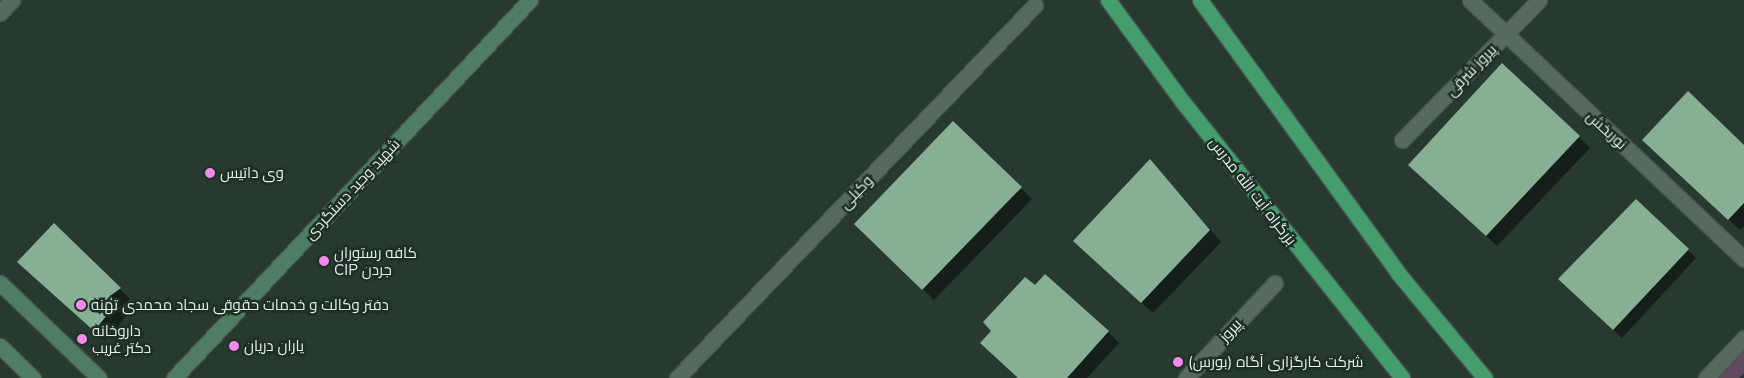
<!DOCTYPE html>
<meta charset="utf-8">
<style>
body{margin:0}
#map{position:relative;width:1744px;height:378px;overflow:hidden;background:#283a2f;font-family:Mulish,Cairo,sans-serif}
div>[style]{position:absolute}
[style*='--x']{left:calc(var(--x)*1px);top:calc(var(--y)*1px);width:calc(var(--w)*1px);rotate:calc(var(--a)*1deg)}
.green>*{inset:0;background:#624b5f}
.shadow>*{inset:0;background:#0007}
.building>*{inset:0;background:#86af95}
.roads{filter:drop-shadow(1px 0 #47564d) drop-shadow(-1px 0 #47564d) drop-shadow(0 1px #47564d) drop-shadow(0 -1px #47564d)}
.minor>*{height:15px;margin:-7.5px;padding:0 7.5px;transform-origin:7.5px;border-radius:7.5px;background:#566a5d}
.secondary>*{height:15px;margin:-7.5px;padding:0 7.5px;transform-origin:7.5px;border-radius:7.5px;background:#4f7d63}
.trunk>*{height:15px;margin:-7.5px;padding:0 7.5px;transform-origin:7.5px;border-radius:7.5px;background:#449d6d}
.dots>*{width:14px;height:14px;translate:-50% -50%;box-sizing:border-box;border:2px solid #1e3025;border-radius:50%}
span{translate:-50% -50%;white-space:nowrap;text-align:center;line-height:1.15;-webkit-text-stroke:5px #1e3025;paint-order:stroke}
.street-label{font-size:15px;color:#e3eee7}
.poi-label{font-size:15px;color:#e3eee7}
.left{translate:0 -50%;text-align:left}
</style>
<div id="map">
<div class="green">
<i style="clip-path:polygon(1744px 348px,1744px 373px,1739px 378px,1717px 378px)"></i>
</div>
<div class="shadow">
<i style="clip-path:polygon(953px 123px,1032px 199px,934px 300px,856px 224px)"></i>
<i style="clip-path:polygon(1579px 137px,1590px 148px,1497px 246px,1421px 176px)"></i>
<i style="clip-path:polygon(1744px 146px,1744px 226px,1740px 230px,1655px 151px)"></i>
<i style="clip-path:polygon(1150px 161px,1221px 242px,1153px 313px,1086px 252px)"></i>
<i style="clip-path:polygon(54px 225px,130px 299px,120px 307px,127px 315px,105px 341px,30px 273px)"></i>
<i style="clip-path:polygon(1688px 250px,1696px 258px,1622px 338px,1568px 288px)"></i>
<i style="clip-path:polygon(1108px 332px,1119px 343px,1087px 378px,1018px 378px,992px 354px)"></i>
</div>
<div class="building">
<i style="clip-path:polygon(1502px 63px,1580px 136px,1486px 236px,1408px 165px)"></i>
<i style="clip-path:polygon(1688px 91px,1744px 145px,1744px 203px,1728px 220px,1642px 140px)"></i>
<i style="clip-path:polygon(953px 121px,1022px 187px,922px 290px,854px 224px)"></i>
<i style="clip-path:polygon(1150px 159px,1210px 230px,1141px 303px,1073px 241px)"></i>
<i style="clip-path:polygon(1636px 199px,1689px 249px,1613px 330px,1558px 279px)"></i>
<i style="clip-path:polygon(54px 223px,121px 288px,110px 296px,117px 303px,94px 331px,17px 262px)"></i>
<i style="clip-path:polygon(1045px 274px,1109px 331px,1067px 378px,1018px 378px,980px 343px,991px 331px,983px 322px,1025px 277px,1035px 285px)"></i>
</div>
<div class="roads">
<div class="minor">
<i style="--x:1470;--y:0;--w:377;--a:43.4"></i>
<i style="--x:0;--y:13;--w:18;--a:-47"></i>
<i style="--x:1402;--y:140;--w:196;--a:-45.6"></i>
<i style="--x:677;--y:378;--w:517;--a:-46.18"></i>
<i style="--x:1186;--y:378;--w:130;--a:-46.9"></i>
<i style="--x:1706;--y:378;--w:55;--a:-46.5"></i>
</div>
<div class="secondary">
<i style="--x:0;--y:283;--w:137;--a:43.8"></i>
<i style="--x:0;--y:346;--w:46;--a:44.1"></i>
<i style="--x:174;--y:378;--w:519;--a:-46.72"></i>
</div>
<div class="trunk">
<i style="--x:1108;--y:0;--w:125;--a:53.8"></i>
<i style="--x:1182;--y:101;--w:354;--a:51.5"></i>
<i style="--x:1200;--y:0;--w:337;--a:54"></i>
<i style="--x:1398;--y:273;--w:136;--a:50.4"></i>
</div>
</div>
<div class="dots">
<i style="left:210px;top:173px;background:#f788ec"></i>
<i style="left:324px;top:261px;background:#f788ec"></i>
<i style="left:81px;top:305px;background:#f788ec"></i>
<i style="left:82px;top:339px;background:#f788ec"></i>
<i style="left:234px;top:346px;background:#f788ec"></i>
<i style="left:1178px;top:362px;background:#f788ec"></i>
</div>
<div class="street-label">
<span style="left:1471px;top:70px;rotate:-46deg">پیروز شرقی</span>
<span style="left:1607px;top:130px;rotate:43deg">نوربخش</span>
<span style="left:352px;top:189px;rotate:-47deg">شهید وحید دستگردی</span>
<span style="left:1253px;top:191px;rotate:52deg">بزرگراه آیت الله مدرس</span>
<span style="left:856px;top:192px;rotate:-46deg">وكيلی</span>
<span style="left:1230px;top:330px;rotate:-47deg">پیروز</span>
</div>
<div class="poi-label">
<span class="left" style="left:220px;top:173px">وی داتیس</span>
<span class="left" style="left:334px;top:261px">كافه رستوران<br>CIP جردن</span>
<span class="left" style="left:91px;top:305px">دفتر وکالت و خدمات حقوقی سجاد محمدی تهنه</span>
<span class="left" style="left:92px;top:339px">داروخانه<br>دکتر غریب</span>
<span class="left" style="left:244px;top:346px">یاران دریان</span>
<span class="left" style="left:1188px;top:362px">شرکت کارگزاری آگاه (بورس)</span>
</div>
</div>
